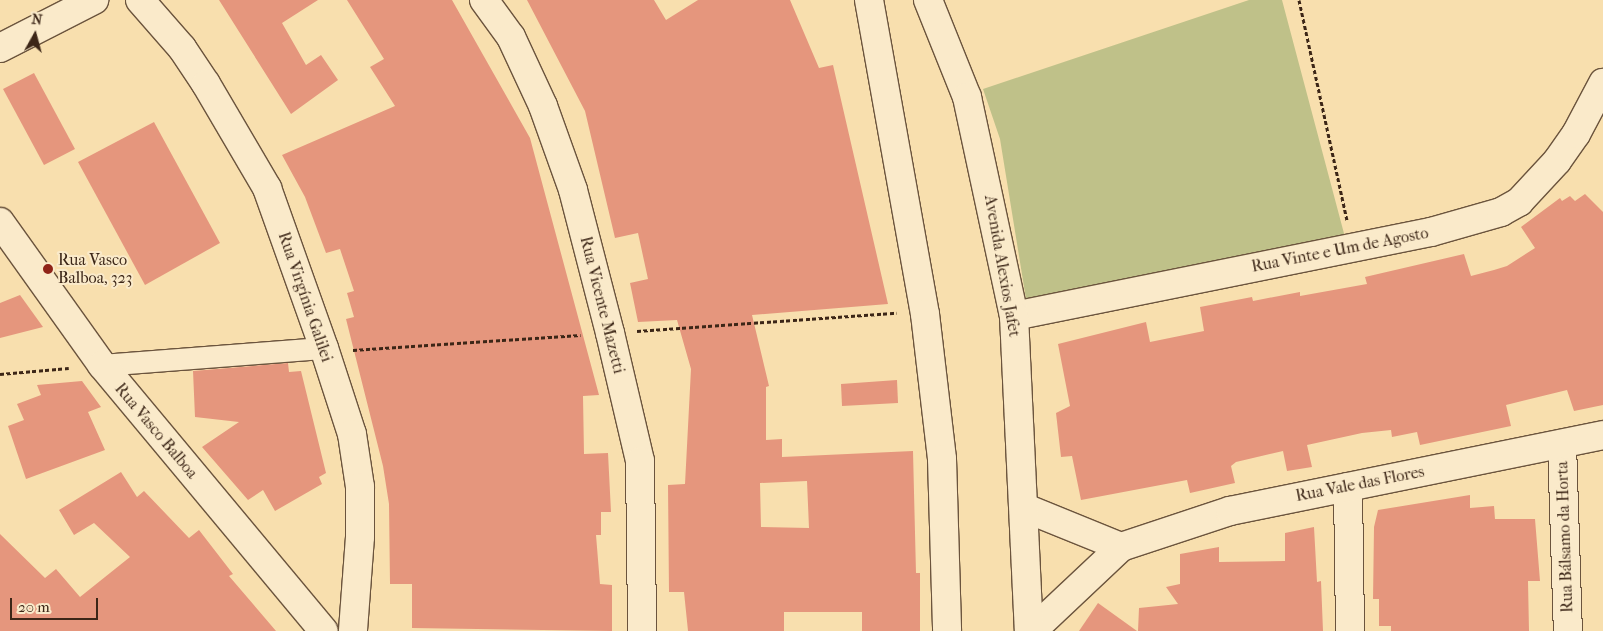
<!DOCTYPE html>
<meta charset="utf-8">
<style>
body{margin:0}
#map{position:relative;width:1603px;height:631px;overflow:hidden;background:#f8dfae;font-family:"IM FELL French Canon",serif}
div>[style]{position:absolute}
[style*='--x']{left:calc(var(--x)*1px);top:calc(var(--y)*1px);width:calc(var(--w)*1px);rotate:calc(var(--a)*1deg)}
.green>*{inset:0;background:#bfc189}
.building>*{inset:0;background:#e5967d}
.path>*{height:3px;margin-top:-1.5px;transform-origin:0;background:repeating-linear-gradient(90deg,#3c2617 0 4px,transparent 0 6.5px)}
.roads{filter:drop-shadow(1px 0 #6b543d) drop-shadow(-1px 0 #6b543d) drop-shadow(0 1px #6b543d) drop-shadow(0 -1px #6b543d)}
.pedestrian>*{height:21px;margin:-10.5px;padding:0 10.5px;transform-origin:10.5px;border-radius:10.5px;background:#faeaca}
.minor>*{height:28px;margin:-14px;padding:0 14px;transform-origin:14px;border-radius:14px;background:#faeaca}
.secondary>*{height:28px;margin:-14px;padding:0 14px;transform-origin:14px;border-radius:14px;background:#faeaca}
.dots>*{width:14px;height:14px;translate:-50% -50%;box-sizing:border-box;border:2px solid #faeaca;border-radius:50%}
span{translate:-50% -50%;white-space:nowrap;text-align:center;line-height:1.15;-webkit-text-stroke:4px #faeaca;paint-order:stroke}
.street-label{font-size:16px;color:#3c2617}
.poi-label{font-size:16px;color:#3c2617}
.left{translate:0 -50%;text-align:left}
.north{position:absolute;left:10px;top:10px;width:50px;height:50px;-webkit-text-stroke:4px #faeaca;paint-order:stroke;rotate:7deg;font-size:14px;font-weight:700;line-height:20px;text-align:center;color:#3c2617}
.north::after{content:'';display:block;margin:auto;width:18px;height:22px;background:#3c2617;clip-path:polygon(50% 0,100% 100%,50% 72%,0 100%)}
.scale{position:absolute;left:10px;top:598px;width:88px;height:22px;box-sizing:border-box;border:2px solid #3c2617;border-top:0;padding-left:6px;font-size:15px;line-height:18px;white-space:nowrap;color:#3c2617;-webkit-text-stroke:4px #faeaca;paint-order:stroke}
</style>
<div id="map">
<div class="green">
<i style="clip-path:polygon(1249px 0,1282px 0,1346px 241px,1026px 299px,1000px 139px,983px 89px)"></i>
</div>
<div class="building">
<i style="clip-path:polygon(219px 0,318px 0,282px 23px,306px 65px,321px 55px,338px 80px,291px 114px)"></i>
<i style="clip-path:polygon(347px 0,452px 0,530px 138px,599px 395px,583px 396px,584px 454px,608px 453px,611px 512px,601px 512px,601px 535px,596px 535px,600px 584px,612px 585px,612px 631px,412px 628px,412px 584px,390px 584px,389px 504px,383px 466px,346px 319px,354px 317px,347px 293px,354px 291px,340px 249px,326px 253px,305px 197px,282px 155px,395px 106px,370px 67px,384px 59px)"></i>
<i style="clip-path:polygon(evenodd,527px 0,654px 0,666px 20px,698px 0,790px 0,819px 68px,833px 65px,888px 304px,752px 315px,769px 386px,766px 387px,766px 440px,782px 439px,782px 457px,913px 451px,916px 573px,920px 573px,920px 631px,862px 631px,862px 612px,784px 612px,784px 631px,688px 631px,684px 592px,669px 592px,668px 485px,685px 484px,691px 369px,677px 320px,638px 322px,630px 283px,648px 279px,638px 233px,615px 238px,585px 111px,527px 0,807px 481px,809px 528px,761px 527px,760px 483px,807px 481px)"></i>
<i style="clip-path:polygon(34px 73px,75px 149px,44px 165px,3px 89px)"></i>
<i style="clip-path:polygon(154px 122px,220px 243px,145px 285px,78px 162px)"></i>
<i style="clip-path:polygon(1585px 194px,1603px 212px,1603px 405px,1574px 411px,1567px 390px,1506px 405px,1511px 426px,1420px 445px,1417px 432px,1392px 437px,1391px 430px,1362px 433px,1307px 445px,1312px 467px,1287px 471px,1283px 451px,1236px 462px,1231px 466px,1235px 483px,1190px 493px,1187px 480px,1081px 500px,1072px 456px,1061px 457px,1056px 413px,1070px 406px,1058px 344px,1146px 322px,1150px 342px,1204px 331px,1200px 307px,1252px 297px,1253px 301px,1300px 292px,1300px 296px,1367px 284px,1365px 277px,1464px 254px,1471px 276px,1494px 270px,1507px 266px,1535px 248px,1521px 227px,1560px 198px,1562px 201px,1570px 196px,1575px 201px)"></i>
<i style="clip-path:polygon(20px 295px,43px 327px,0 338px,0 303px)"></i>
<i style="clip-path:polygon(288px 363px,289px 372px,301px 371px,326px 473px,319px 477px,322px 484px,275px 511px,263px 490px,248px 500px,202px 447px,239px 422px,195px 417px,193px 371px)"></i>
<i style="clip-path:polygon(897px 380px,898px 403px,842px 406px,841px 384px)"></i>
<i style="clip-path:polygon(82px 381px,101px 407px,88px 412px,105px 450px,26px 479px,8px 426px,24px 420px,17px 404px,41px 395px,37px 385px)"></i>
<i style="clip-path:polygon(121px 472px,137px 497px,144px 491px,189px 538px,199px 530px,233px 574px,229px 576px,276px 631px,0 631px,0 534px,45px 578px,56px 569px,80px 597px,130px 557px,94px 523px,74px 535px,59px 510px)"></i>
<i style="clip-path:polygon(1470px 495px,1470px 508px,1494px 506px,1495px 519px,1535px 519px,1540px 581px,1528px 581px,1529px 631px,1391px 631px,1391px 626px,1379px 626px,1379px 599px,1373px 599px,1374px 527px,1378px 510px)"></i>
<i style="clip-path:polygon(1314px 527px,1317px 582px,1321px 581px,1323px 631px,1138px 631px,1139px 608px,1178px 604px,1166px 587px,1180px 584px,1180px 554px,1219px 547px,1219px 562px,1285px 561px,1285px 533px)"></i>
<i style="clip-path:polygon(1098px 603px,1137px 631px,1079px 631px)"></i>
</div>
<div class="path">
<i style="--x:1299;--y:0;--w:225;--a:77.7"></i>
<i style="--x:637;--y:331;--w:260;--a:-4"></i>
<i style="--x:353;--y:350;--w:228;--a:-3.8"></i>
<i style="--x:0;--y:374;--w:69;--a:-5"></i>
</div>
<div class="roads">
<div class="pedestrian">
<i style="--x:102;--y:365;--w:223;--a:-4.4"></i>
</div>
<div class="minor">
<i style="--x:140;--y:0;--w:64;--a:48.8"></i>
<i style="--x:182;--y:48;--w:43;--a:56.3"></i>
<i style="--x:206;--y:84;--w:121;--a:59.6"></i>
<i style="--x:267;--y:188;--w:170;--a:70.4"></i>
<i style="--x:324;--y:348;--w:90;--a:72"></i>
<i style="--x:352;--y:434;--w:54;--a:81.4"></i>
<i style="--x:360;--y:487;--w:50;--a:90"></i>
<i style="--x:360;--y:537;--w:94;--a:94.3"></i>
<i style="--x:484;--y:0;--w:46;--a:53.9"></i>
<i style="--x:511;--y:37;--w:76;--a:65.1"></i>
<i style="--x:543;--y:106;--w:89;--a:70.3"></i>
<i style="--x:573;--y:190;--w:148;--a:75.5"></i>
<i style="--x:610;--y:333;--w:131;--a:76.8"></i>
<i style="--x:640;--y:461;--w:170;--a:89.3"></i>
<i style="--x:869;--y:0;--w:319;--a:79.9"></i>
<i style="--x:925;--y:314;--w:146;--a:83.3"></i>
<i style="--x:942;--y:459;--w:172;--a:88.3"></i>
<i style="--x:0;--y:48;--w:106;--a:-27.1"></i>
<i style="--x:0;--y:222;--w:176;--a:54.5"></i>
<i style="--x:102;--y:365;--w:346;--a:50.2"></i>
<i style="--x:1014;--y:316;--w:425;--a:-11.4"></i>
<i style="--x:1431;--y:232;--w:73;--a:-15.9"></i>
<i style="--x:1501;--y:212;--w:21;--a:-29"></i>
<i style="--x:1519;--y:202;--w:56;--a:-47.2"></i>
<i style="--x:1557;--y:161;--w:33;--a:-55"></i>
<i style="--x:1576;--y:134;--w:58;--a:-62.1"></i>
<i style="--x:1562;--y:444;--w:187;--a:88.2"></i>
<i style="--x:1348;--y:487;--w:144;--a:89.2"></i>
<i style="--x:1025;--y:508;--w:104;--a:22.1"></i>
<i style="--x:1032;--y:631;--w:122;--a:-43.3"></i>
<i style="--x:1121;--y:547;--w:115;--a:-18.3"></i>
<i style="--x:1230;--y:511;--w:381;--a:-11.5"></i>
</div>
<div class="secondary">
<i style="--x:928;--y:0;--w:105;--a:68.1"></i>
<i style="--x:967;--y:97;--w:224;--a:77.9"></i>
<i style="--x:1014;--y:316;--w:315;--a:87.3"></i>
</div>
</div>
<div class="dots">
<i style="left:48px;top:269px;background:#8f2418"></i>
</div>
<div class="street-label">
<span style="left:1340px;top:250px;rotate:-11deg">Rua Vinte e Um de Agosto</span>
<span style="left:1002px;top:266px;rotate:80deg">Avenida Alexios Jafet</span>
<span style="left:305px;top:297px;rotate:71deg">Rua Virgínia Galilei</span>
<span style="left:602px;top:305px;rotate:76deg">Rua Vicente Mazetti</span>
<span style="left:156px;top:431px;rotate:50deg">Rua Vasco Balboa</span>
<span style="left:1360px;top:484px;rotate:-11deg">Rua Vale das Flores</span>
<span style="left:1565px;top:537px;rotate:-92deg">Rua Bálsamo da Horta</span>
</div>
<div class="poi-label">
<span class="left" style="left:58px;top:269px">Rua Vasco<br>Balboa, 323</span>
</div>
<div class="north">N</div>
<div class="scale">20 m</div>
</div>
